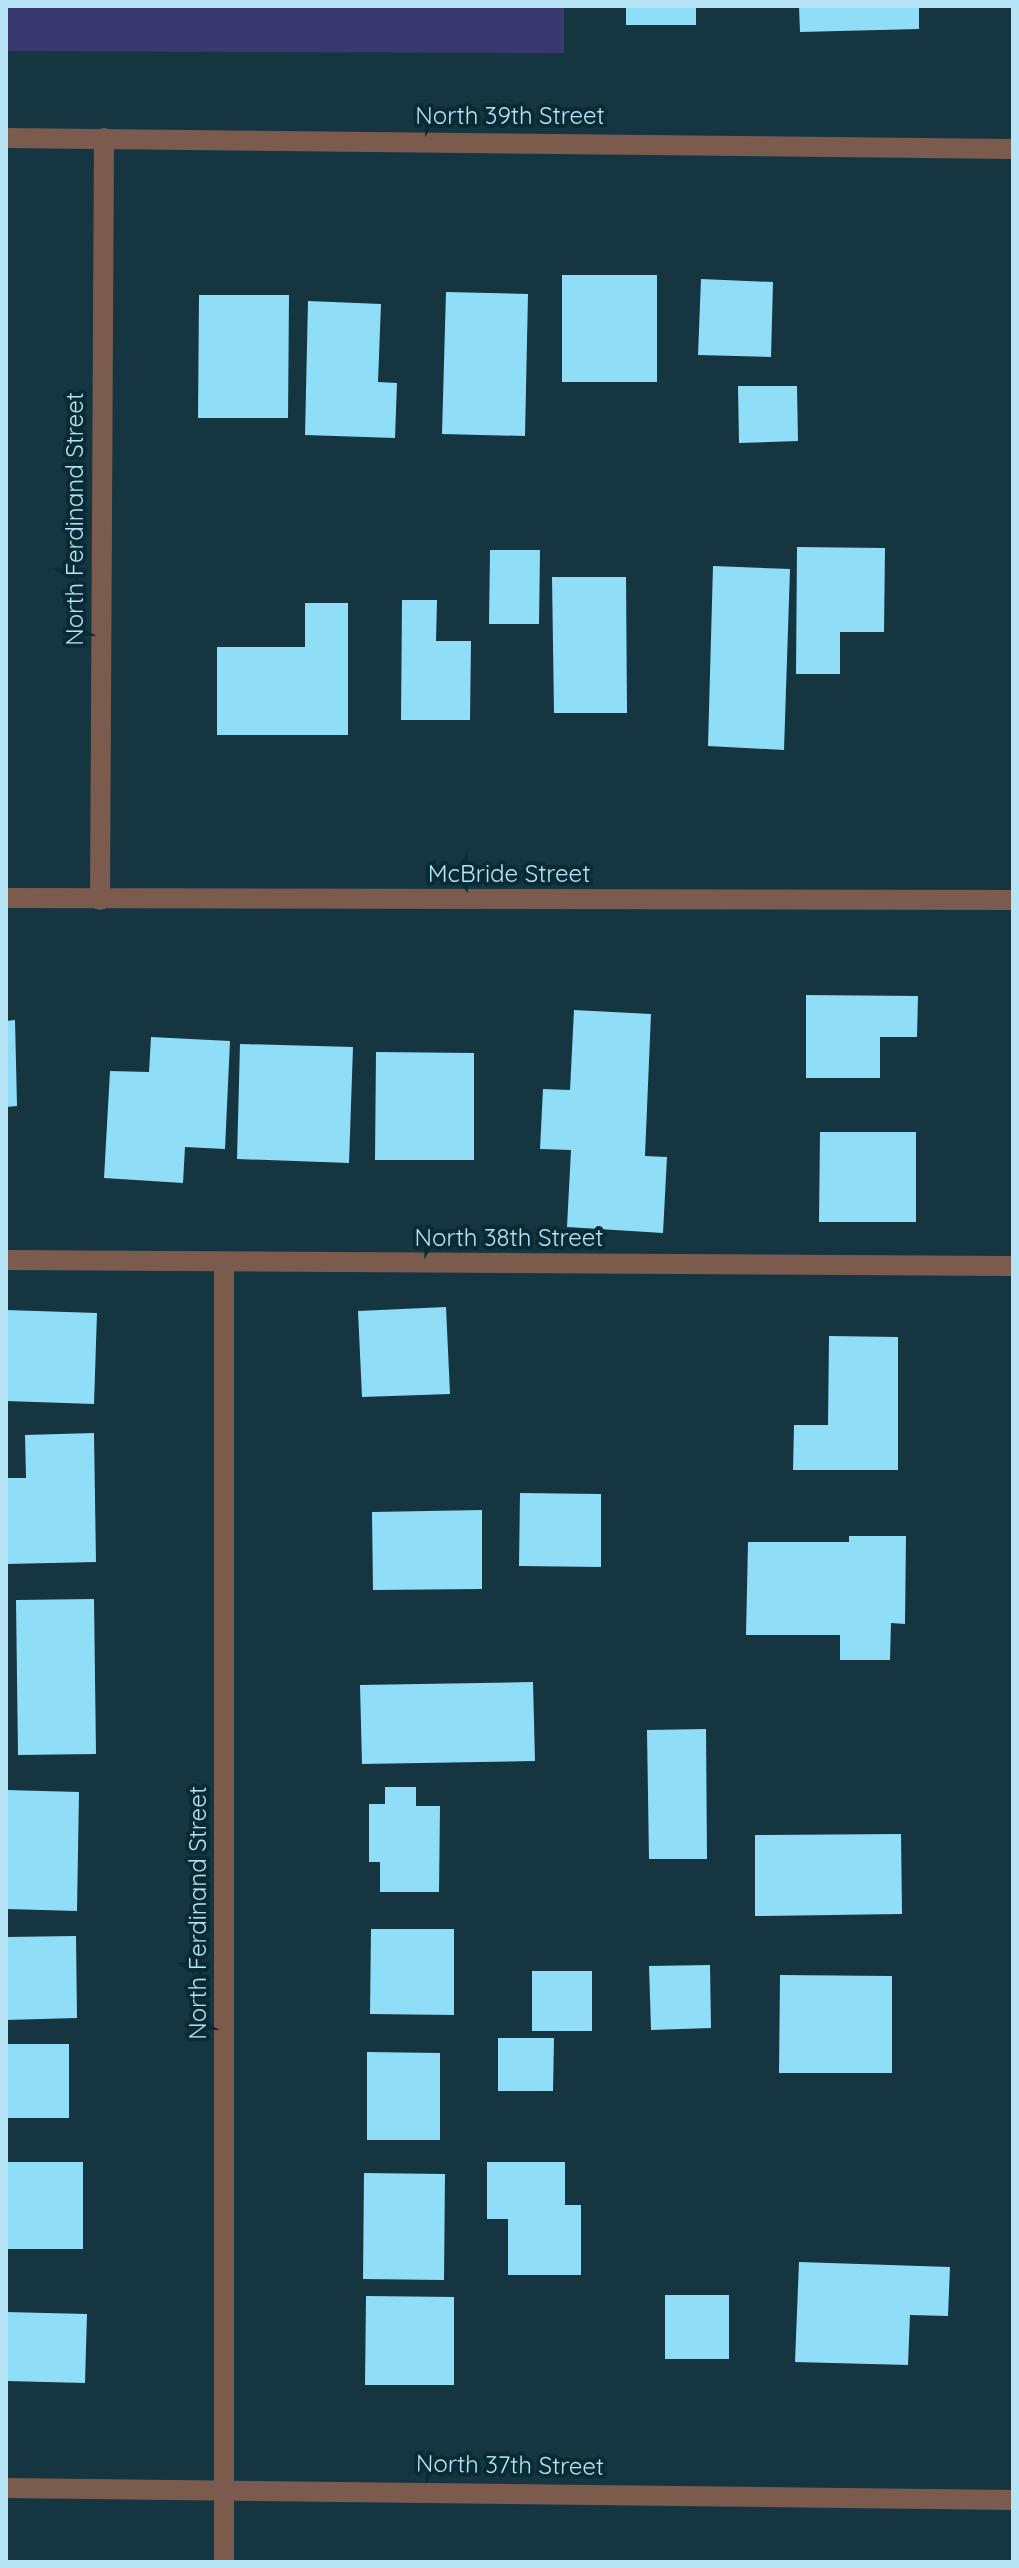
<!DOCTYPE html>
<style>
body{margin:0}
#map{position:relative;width:1019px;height:2568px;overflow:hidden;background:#153540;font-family:Quicksand,sans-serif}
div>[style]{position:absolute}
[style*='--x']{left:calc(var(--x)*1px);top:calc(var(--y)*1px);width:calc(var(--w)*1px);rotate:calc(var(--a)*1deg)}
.green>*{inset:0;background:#3a396f}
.building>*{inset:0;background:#90ddf8}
.minor>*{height:20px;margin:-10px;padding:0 10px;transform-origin:10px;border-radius:10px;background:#7c5b4f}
.tertiary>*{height:20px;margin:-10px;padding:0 10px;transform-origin:10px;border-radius:10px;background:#7c5b4f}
span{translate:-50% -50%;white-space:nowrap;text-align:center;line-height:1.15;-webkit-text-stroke:8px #092b35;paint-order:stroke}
.street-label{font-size:24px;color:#b6e4f4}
.frame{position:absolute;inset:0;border:8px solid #b6e4f4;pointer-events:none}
</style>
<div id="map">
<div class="green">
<i style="clip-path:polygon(6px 6px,564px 6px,564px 53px,6px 51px)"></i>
</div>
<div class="building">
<i style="clip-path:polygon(626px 6px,696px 6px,696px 25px,626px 25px)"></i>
<i style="clip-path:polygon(799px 6px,919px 6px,919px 29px,800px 32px)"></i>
<i style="clip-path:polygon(562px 275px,657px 275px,657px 382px,562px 382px)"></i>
<i style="clip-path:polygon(701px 279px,773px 282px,771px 357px,698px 355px)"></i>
<i style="clip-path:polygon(446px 292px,528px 294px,525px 436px,442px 434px)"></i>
<i style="clip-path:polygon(199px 295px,289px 295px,288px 418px,198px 418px)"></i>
<i style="clip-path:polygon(308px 301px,381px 304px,378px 382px,397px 383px,395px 438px,305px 435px)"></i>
<i style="clip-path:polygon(738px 386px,797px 386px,798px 441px,739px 443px)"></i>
<i style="clip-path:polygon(797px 547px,885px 548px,884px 632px,840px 632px,840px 674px,796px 674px)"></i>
<i style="clip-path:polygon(490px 550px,540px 550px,539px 624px,489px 624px)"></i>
<i style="clip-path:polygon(713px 566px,790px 569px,784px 750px,708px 746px)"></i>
<i style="clip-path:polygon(552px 577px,626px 577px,627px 713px,554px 713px)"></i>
<i style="clip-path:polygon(402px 600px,437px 600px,436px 641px,471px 641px,470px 720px,401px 720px)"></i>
<i style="clip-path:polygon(305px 603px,348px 603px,348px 735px,217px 735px,217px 647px,305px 647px)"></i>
<i style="clip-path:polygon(806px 995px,918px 996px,917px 1037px,880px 1037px,880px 1078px,806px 1078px)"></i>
<i style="clip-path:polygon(574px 1010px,651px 1014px,645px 1156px,667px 1157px,663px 1233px,567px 1227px,571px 1150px,540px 1149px,543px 1089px,570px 1090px)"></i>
<i style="clip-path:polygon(15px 1020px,17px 1106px,6px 1107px,6px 1021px)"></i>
<i style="clip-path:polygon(151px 1037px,230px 1041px,225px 1149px,185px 1147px,183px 1183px,104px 1178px,110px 1071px,149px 1072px)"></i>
<i style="clip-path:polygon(240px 1044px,353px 1047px,349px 1163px,237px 1159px)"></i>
<i style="clip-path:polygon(376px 1052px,474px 1053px,474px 1160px,375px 1160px)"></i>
<i style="clip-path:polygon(820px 1132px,916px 1132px,916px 1222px,819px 1222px)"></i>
<i style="clip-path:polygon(446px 1307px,450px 1394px,362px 1397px,358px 1311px)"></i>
<i style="clip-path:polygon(6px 1310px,97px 1313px,94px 1404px,6px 1401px)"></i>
<i style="clip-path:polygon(829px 1336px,898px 1337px,898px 1470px,793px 1470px,794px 1425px,828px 1425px)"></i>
<i style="clip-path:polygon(94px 1433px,96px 1562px,6px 1564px,6px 1478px,26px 1478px,25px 1435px)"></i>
<i style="clip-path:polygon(520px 1493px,601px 1494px,601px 1567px,519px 1566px)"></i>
<i style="clip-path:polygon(482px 1510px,482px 1589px,373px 1590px,372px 1512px)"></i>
<i style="clip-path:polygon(849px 1536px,906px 1536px,905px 1624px,891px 1623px,890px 1660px,840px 1660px,840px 1635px,746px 1635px,748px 1542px,849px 1542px)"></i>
<i style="clip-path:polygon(94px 1599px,96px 1754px,18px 1755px,16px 1600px)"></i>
<i style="clip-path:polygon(533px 1682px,535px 1761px,362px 1764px,360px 1685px)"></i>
<i style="clip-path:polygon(706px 1729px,707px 1859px,649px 1859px,647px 1730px)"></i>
<i style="clip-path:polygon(385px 1787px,416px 1787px,416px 1806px,440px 1806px,439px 1892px,380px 1892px,380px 1862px,369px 1862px,369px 1804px,385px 1804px)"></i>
<i style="clip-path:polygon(6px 1790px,79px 1792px,77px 1911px,6px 1909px)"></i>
<i style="clip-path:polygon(901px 1834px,902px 1914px,755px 1916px,755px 1835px)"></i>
<i style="clip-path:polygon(371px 1929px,454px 1929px,454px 2015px,370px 2014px)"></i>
<i style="clip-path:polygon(76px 1936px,77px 2018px,6px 2020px,6px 1937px)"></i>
<i style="clip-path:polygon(710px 1965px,711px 2028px,651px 2030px,649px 1966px)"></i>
<i style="clip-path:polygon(532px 1971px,592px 1971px,592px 2031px,532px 2031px)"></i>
<i style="clip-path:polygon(780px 1975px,892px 1976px,892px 2073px,779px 2073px)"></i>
<i style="clip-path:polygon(498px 2038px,554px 2038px,553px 2091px,498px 2091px)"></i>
<i style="clip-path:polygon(6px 2044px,69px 2044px,69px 2118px,6px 2118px)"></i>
<i style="clip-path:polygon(367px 2052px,440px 2053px,440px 2140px,367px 2140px)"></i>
<i style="clip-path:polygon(6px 2162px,83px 2162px,83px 2249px,6px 2249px)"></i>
<i style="clip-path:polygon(487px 2162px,565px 2162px,565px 2205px,581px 2205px,581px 2275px,508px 2275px,508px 2219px,487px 2219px)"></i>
<i style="clip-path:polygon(364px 2173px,445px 2174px,444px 2280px,363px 2279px)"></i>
<i style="clip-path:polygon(799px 2262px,950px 2267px,948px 2316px,910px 2315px,908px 2365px,795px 2362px)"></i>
<i style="clip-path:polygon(665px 2295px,729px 2295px,729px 2359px,665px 2359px)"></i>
<i style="clip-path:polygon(366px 2296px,454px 2297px,454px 2385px,365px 2385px)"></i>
<i style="clip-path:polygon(6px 2312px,87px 2314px,85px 2383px,6px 2381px)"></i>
</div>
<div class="minor">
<i style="--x:6;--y:138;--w:1007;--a:0.63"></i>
<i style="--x:6;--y:898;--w:1007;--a:0.11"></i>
<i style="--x:100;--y:900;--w:762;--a:-89.7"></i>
<i style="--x:6;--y:1260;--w:1007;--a:0.34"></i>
<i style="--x:224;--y:2562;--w:1297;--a:-90"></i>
</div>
<div class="tertiary">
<i style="--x:6;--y:2488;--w:1007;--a:0.68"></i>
</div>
<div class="street-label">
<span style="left:510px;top:116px">North 39th Street</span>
<span style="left:75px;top:519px;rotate:-90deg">North Ferdinand Street</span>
<span style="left:509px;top:874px">McBride Street</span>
<span style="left:509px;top:1238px">North 38th Street</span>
<span style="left:198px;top:1913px;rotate:-90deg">North Ferdinand Street</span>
<span style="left:510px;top:2465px;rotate:1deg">North 37th Street</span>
</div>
<div class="frame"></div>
</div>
